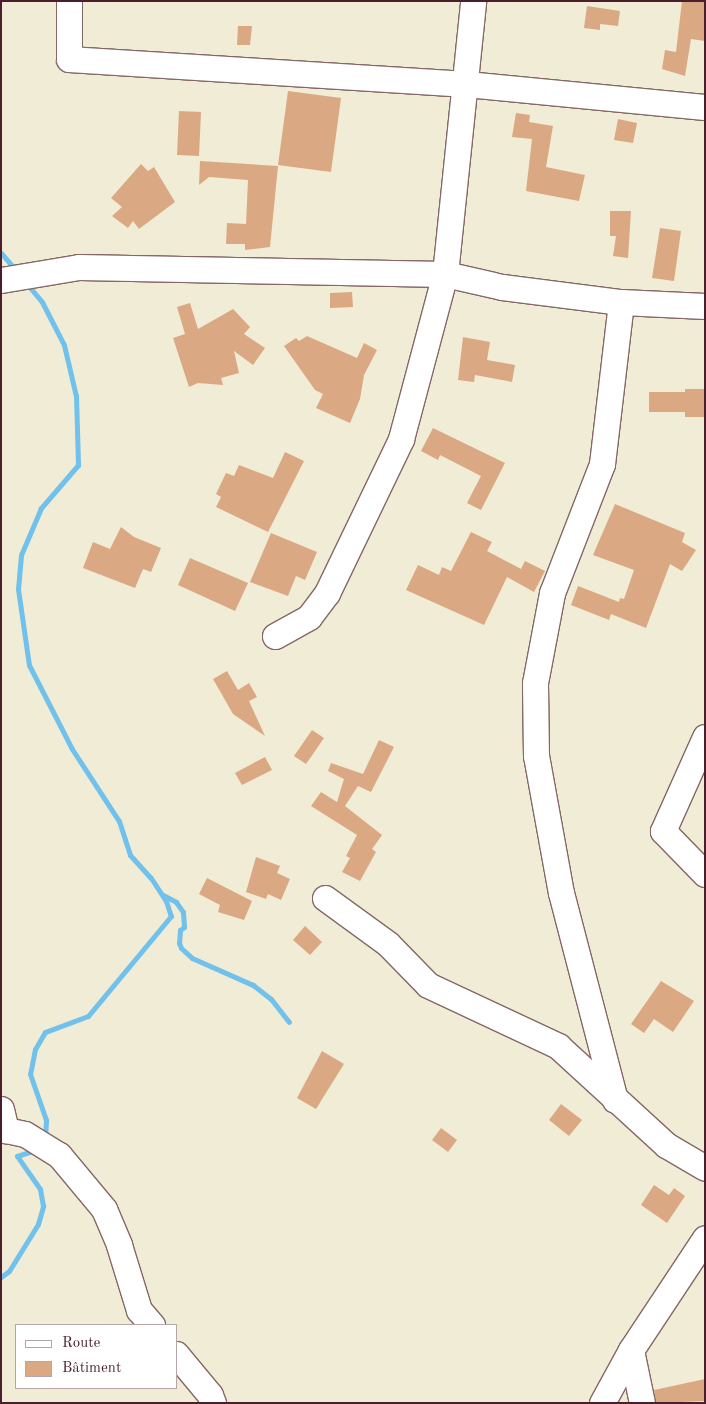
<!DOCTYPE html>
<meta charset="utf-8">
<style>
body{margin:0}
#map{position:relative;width:706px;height:1404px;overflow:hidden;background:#f1ecd5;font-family:"Old Standard TT",serif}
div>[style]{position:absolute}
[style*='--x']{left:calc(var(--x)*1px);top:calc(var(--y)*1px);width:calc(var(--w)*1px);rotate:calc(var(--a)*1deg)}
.stream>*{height:5px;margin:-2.5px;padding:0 2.5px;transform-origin:2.5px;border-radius:2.5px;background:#70c1eb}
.building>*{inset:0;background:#daa984}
.roads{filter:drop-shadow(1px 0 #846766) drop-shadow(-1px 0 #846766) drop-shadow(0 1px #846766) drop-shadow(0 -1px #846766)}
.minor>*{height:25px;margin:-12.5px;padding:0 12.5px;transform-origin:12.5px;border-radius:12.5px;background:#fff}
span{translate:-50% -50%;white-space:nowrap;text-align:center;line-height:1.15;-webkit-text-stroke:4px #fff;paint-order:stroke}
.frame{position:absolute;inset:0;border:2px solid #4a1f2b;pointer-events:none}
.legend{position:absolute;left:15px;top:1324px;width:162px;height:65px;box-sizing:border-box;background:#fff;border:1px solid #b7a5aa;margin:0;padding:6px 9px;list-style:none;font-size:15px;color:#4a1f2b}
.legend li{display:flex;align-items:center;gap:10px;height:25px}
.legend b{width:25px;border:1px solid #b7a5aa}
</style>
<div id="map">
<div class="stream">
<i style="--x:1;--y:253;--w:23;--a:49"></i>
<i style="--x:27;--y:284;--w:23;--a:50"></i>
<i style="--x:42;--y:302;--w:48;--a:62.9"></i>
<i style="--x:64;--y:345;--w:52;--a:76.8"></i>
<i style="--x:76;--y:396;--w:69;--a:88.3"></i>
<i style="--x:78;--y:465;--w:57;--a:130.7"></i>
<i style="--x:41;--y:508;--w:51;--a:113.1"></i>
<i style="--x:21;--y:555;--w:34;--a:95"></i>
<i style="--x:18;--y:589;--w:77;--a:81.8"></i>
<i style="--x:29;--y:665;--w:94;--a:62.9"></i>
<i style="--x:72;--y:749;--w:86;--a:56.9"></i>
<i style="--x:119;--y:821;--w:36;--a:72"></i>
<i style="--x:130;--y:855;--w:31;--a:48"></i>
<i style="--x:151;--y:878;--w:27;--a:57"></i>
<i style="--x:166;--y:901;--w:16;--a:72"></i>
<i style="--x:171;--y:916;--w:130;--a:129.7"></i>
<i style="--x:88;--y:1016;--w:46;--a:159.6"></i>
<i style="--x:45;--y:1032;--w:20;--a:120"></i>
<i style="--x:35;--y:1049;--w:25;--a:101"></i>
<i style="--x:30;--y:1074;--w:49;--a:70.8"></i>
<i style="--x:46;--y:1120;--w:17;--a:93"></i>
<i style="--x:163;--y:895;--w:15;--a:28"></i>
<i style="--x:176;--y:902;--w:12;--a:55"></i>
<i style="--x:183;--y:912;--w:15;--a:86"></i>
<i style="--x:184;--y:927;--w:5;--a:143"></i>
<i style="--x:180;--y:930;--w:13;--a:94"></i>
<i style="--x:179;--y:943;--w:5;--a:68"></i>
<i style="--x:181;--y:948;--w:15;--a:42"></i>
<i style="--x:192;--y:958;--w:67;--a:23.9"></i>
<i style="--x:253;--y:985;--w:23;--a:38"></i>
<i style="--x:271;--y:999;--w:29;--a:52"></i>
<i style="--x:1;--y:1277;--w:10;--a:-37"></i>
<i style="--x:9;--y:1271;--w:55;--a:-58.3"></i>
<i style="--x:38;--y:1224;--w:19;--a:-74"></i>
<i style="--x:43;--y:1206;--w:17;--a:-100"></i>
<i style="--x:40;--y:1189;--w:40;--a:-124.9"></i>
<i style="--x:17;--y:1156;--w:19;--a:-18"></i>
</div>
<div class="building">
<i style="clip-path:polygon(682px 1px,705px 1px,705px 41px,691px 39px,685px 76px,662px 69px,665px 50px,676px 52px)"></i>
<i style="clip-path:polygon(587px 6px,620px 11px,618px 26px,600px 24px,600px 30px,584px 28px)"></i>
<i style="clip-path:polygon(238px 26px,252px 26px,250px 45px,237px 45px)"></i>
<i style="clip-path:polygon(288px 91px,341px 98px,331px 172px,278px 165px)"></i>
<i style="clip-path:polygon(179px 111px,201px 112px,199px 156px,177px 155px)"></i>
<i style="clip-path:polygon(516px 113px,530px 115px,529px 122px,553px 126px,546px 167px,585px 175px,579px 201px,526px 191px,532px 139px,512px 137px)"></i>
<i style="clip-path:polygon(618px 119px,637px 123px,633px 143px,614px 140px)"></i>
<i style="clip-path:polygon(200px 161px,278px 166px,270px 247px,245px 250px,245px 244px,226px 244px,227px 223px,246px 224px,248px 180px,209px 177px,199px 185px)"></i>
<i style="clip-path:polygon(141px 164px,148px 171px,154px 167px,175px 202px,139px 229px,133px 221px,128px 228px,112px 216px,122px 207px,111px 198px)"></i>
<i style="clip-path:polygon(610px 211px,631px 211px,628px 258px,613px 256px,616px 236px,610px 236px)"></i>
<i style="clip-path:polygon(660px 228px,681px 231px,674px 281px,652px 278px)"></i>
<i style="clip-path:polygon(352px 292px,353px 307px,330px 308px,330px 293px)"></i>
<i style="clip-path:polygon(190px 303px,198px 329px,233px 309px,250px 327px,244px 334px,265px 348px,253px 365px,234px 351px,239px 373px,221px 378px,223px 385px,198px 383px,189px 387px,173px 338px,185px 334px,177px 307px)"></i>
<i style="clip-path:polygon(307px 336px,357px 358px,364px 343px,377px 350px,364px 375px,360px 399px,350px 423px,316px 408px,323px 394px,315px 390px,284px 346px,296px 338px,299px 341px)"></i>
<i style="clip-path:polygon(463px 337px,490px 342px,487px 360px,515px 365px,512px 382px,475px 375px,474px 382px,458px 380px)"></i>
<i style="clip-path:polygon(685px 389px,705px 389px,705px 417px,685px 417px,685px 412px,649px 412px,649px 392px,685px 392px)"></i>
<i style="clip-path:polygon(433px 428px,505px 463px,481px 510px,467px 503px,481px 476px,440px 455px,438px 460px,421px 451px)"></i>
<i style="clip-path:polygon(285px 452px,304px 461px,268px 532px,216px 507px,221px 497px,216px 494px,226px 473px,234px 476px,239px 465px,273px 478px)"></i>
<i style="clip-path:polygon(615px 504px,685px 533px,682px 542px,696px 550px,682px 571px,670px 564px,646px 628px,611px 614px,609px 620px,571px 605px,578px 586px,619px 602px,620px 598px,624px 599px,634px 570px,593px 555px)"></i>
<i style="clip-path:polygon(121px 527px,134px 537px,161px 548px,151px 572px,143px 569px,135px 588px,83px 568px,93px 542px,110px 549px)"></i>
<i style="clip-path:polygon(471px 532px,492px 542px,487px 551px,521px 569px,525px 561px,545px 571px,534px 592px,507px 577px,484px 625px,406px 590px,418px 565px,439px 575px,442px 567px,451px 571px)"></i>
<i style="clip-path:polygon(271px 533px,317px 552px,305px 580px,296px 576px,288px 596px,250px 582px)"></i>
<i style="clip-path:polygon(190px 558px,248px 583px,235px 611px,178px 585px)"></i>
<i style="clip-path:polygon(227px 671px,238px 690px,249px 683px,257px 697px,249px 701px,265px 736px,233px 714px,213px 679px)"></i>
<i style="clip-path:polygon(312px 730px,324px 738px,306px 764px,294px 756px)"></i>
<i style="clip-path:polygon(379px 740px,394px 747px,371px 792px,358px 786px,345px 806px,382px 835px,372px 849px,376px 852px,360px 881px,342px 872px,350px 858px,346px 856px,357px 835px,311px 806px,321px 792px,337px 802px,344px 779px,328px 771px,331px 763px,363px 774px)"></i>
<i style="clip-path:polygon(265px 757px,272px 770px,242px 785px,235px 773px)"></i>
<i style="clip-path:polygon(256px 857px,280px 866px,277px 873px,290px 879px,281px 900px,268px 894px,266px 899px,246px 892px)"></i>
<i style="clip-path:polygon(207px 878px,252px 901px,244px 920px,218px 912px,220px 905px,199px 894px)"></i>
<i style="clip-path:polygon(305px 926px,322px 942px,310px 955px,293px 940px)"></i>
<i style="clip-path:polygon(661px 981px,694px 1001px,673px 1032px,654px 1019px,644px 1033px,631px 1024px)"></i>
<i style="clip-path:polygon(322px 1051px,344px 1064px,316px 1109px,297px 1098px)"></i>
<i style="clip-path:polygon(561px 1104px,582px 1120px,569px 1136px,549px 1120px)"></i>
<i style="clip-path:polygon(441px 1128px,457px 1140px,448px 1152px,432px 1140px)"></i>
<i style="clip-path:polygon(654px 1185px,669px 1195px,674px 1188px,685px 1196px,667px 1223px,641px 1205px)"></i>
<i style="clip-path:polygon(705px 1379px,705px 1401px,656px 1403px,654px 1390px)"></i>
</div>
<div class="roads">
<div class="minor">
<i style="--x:69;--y:1;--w:58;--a:90"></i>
<i style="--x:69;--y:59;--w:398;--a:3.6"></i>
<i style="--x:466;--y:84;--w:240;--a:5.5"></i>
<i style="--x:1;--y:280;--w:79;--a:-9.5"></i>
<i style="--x:79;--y:267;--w:366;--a:1.1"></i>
<i style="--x:445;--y:274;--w:58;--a:12.8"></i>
<i style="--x:502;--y:287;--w:120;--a:7.2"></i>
<i style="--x:621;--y:302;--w:84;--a:2.7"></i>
<i style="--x:275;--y:636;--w:39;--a:-29"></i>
<i style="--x:309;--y:617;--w:30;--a:-53"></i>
<i style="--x:327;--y:593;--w:171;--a:-64.3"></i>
<i style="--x:401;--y:439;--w:171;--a:-75.1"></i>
<i style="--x:445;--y:274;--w:274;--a:-84.1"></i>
<i style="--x:705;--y:737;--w:103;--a:114.1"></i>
<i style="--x:663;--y:831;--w:60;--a:45.7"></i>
<i style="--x:325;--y:898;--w:78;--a:36.1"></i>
<i style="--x:388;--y:944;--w:57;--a:45.7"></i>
<i style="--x:428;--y:985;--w:144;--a:25.1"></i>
<i style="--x:558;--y:1046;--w:147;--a:42.5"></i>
<i style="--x:666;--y:1145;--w:45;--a:30.5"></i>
<i style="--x:615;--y:1100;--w:214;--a:-104.6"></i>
<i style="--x:561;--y:893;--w:139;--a:-100.3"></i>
<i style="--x:536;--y:756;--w:73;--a:-90.8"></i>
<i style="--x:535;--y:683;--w:92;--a:-79.3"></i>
<i style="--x:552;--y:593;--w:138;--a:-68.8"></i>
<i style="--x:602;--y:464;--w:163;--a:-83.3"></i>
<i style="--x:1;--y:1109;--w:22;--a:77"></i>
<i style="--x:6;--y:1130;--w:19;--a:12"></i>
<i style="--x:25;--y:1134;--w:40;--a:32"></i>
<i style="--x:59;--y:1155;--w:70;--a:50.2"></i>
<i style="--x:104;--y:1209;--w:39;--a:67"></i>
<i style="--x:119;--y:1245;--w:68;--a:72.9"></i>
<i style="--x:139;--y:1310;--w:20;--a:49"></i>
<i style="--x:631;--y:1350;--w:54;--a:78.3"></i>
<i style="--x:176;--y:1354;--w:53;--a:50.3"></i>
<i style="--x:210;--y:1395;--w:9;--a:69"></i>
<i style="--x:602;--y:1403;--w:60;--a:-61.3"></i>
<i style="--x:631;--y:1350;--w:134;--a:-56.5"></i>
</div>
</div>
<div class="frame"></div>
<ul class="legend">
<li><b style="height:6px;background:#fff"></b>Route</li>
<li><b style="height:14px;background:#daa984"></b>Bâtiment</li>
</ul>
</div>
